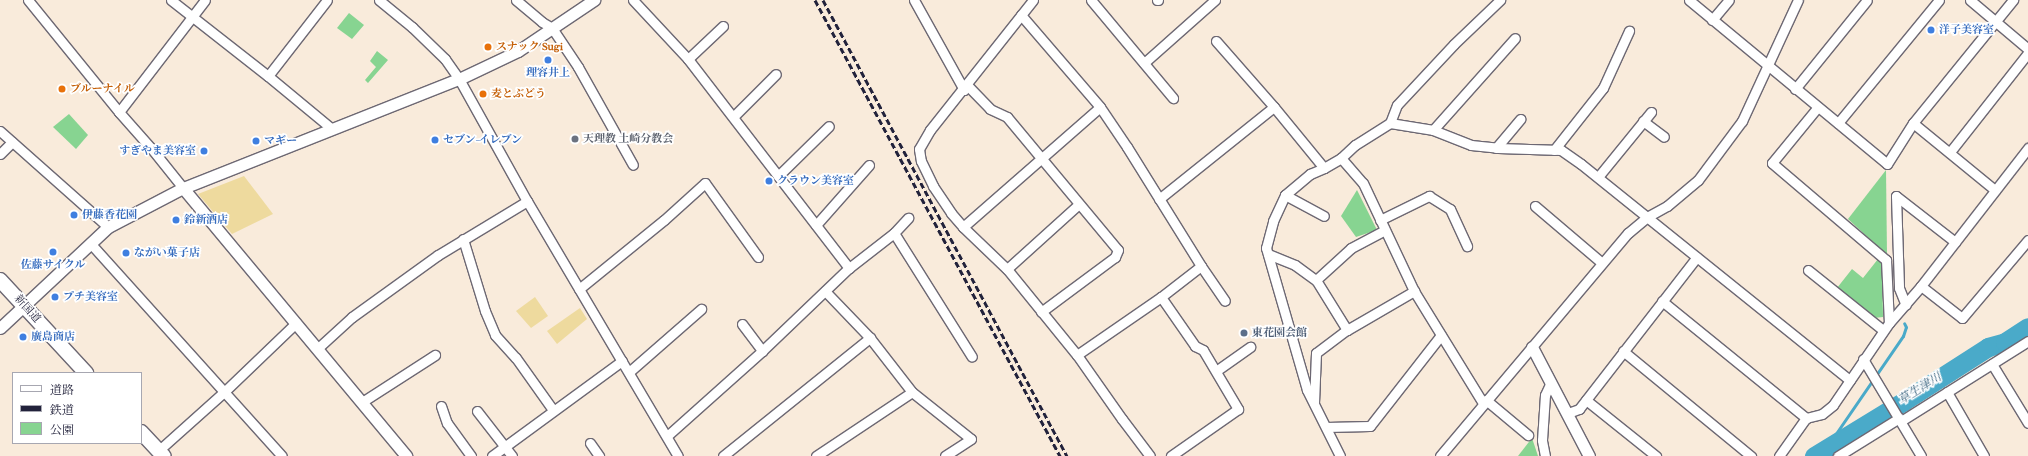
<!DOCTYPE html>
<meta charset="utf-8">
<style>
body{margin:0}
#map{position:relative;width:2028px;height:456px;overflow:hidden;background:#f9ebdb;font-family:"IM FELL French Canon","Noto Serif JP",serif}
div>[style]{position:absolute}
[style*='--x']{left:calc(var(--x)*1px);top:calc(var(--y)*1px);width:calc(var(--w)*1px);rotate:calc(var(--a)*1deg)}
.green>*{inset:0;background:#87d491}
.sand>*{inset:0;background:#eeda9e}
.stream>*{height:3px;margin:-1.5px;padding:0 1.5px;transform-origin:1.5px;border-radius:1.5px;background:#4aaac9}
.river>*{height:19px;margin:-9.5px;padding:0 9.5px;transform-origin:9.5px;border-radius:9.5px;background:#4aaac9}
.roads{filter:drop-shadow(1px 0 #6d6873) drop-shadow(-1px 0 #6d6873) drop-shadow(0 1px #6d6873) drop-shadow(0 -1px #6d6873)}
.minor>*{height:9px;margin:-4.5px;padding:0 4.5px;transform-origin:4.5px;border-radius:4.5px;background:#fff}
.tertiary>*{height:11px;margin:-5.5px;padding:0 5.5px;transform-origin:5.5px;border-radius:5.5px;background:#fff}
.primary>*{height:14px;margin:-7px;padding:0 7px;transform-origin:7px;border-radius:7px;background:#fff}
.rail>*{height:3px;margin-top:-1.5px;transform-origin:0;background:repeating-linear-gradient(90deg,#22223b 0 6px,transparent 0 9px)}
.dots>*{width:11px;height:11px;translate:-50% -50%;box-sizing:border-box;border:2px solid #fff;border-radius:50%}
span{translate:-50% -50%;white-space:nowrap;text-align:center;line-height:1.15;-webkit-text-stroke:3.5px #fff;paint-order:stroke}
.shop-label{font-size:11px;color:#366cbe;font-weight:700}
.left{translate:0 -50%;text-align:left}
.right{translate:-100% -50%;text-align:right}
.food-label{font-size:11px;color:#c56008;font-weight:700}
.worship-label{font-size:11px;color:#5b616d;font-weight:700}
.street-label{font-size:11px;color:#22223b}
.service-label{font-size:11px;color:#4e5e75;font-weight:700}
.water-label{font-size:12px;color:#345f7b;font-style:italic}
.legend{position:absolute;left:12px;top:372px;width:130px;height:72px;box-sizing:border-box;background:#fff;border:1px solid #a7a7b1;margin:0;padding:5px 7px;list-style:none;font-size:12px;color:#22223b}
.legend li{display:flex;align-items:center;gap:8px;height:20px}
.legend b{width:20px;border:1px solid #a7a7b1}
</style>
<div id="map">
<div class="green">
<i style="clip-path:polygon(349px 13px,364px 25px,352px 39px,337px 28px)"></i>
<i style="clip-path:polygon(377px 51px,388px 60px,368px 83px,365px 80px,376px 67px,370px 61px)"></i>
<i style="clip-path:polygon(69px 114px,88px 135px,76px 149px,53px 127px)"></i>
<i style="clip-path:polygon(1886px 170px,1887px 255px,1848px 219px)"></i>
<i style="clip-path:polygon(1357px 190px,1377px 230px,1356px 237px,1341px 216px)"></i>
<i style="clip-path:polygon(1878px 259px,1882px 264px,1883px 317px,1874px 318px,1837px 288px,1852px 269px,1863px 278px)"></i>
<i style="clip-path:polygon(1532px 438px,1538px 456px,1518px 456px)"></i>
</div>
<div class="sand">
<i style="clip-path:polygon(244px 176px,273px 214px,232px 234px,198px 194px)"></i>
<i style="clip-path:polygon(535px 297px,548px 316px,531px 328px,516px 311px)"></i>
<i style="clip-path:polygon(580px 308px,587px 319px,557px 344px,547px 331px)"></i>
</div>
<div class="stream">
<i style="--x:1826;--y:448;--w:136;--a:-55.5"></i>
<i style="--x:1903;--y:336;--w:9;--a:-72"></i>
<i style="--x:1906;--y:327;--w:4;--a:-117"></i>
</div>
<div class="river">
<i style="--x:1814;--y:456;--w:105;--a:-31.4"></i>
<i style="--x:1904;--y:401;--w:100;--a:-32.7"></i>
<i style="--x:1988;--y:347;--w:18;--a:-16"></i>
<i style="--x:2005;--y:342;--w:27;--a:-33"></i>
</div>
<div class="roads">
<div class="minor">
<i style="--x:28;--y:0;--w:144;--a:50.9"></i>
<i style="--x:119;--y:112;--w:48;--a:48.4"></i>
<i style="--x:151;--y:148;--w:51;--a:51.3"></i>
<i style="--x:171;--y:0;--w:123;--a:38.1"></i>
<i style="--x:268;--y:76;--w:83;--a:39.6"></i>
<i style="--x:379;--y:0;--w:43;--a:39.3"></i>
<i style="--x:412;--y:27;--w:46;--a:44.1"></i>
<i style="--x:445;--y:59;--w:24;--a:55"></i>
<i style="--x:459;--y:79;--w:140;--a:60.9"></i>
<i style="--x:527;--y:201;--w:296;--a:59.4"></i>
<i style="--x:516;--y:0;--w:34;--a:40"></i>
<i style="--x:542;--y:22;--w:12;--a:31"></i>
<i style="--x:552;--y:28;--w:47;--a:56.3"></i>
<i style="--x:578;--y:67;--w:112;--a:60.7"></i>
<i style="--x:633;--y:0;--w:81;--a:47"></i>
<i style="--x:688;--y:59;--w:264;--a:52.4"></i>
<i style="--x:914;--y:0;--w:103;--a:60.9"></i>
<i style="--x:1033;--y:0;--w:166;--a:128.4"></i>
<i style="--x:930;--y:130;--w:22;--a:120"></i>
<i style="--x:919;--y:149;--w:12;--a:81"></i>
<i style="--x:921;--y:161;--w:28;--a:64"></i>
<i style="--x:933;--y:186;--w:32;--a:56"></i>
<i style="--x:951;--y:213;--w:18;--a:49"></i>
<i style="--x:963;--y:227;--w:61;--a:43.7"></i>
<i style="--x:1007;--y:269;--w:111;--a:50.9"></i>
<i style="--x:1077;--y:355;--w:78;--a:54.9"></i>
<i style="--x:1122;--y:419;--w:46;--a:52.9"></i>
<i style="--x:1091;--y:0;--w:128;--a:50.1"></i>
<i style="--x:1157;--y:0;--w:1;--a:0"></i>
<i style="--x:1689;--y:0;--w:257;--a:39.6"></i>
<i style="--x:1887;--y:164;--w:49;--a:-57.6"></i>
<i style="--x:1913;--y:123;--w:159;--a:-50.9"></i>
<i style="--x:1970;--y:0;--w:76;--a:40.2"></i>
<i style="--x:1021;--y:15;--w:121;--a:49.3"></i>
<i style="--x:1100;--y:107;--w:48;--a:56"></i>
<i style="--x:1127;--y:147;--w:140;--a:58.1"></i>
<i style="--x:1201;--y:266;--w:51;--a:142.2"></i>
<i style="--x:1161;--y:297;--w:102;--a:145.4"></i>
<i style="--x:1712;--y:20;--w:26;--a:-50"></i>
<i style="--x:1216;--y:41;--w:88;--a:48.7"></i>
<i style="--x:688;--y:59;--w:48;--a:-43.3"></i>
<i style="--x:1144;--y:63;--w:95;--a:-41.6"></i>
<i style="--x:268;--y:76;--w:96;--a:-52.2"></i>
<i style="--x:967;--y:85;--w:33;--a:46"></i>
<i style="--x:990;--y:109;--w:19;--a:25"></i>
<i style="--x:1007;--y:117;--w:173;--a:50.2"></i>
<i style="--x:1118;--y:250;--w:8;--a:113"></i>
<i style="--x:1115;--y:257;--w:92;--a:143.4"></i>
<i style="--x:1795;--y:89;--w:114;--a:-51"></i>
<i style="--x:1817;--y:108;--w:71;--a:129.3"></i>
<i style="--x:1772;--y:163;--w:150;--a:40.4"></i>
<i style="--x:1886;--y:260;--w:63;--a:87.3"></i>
<i style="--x:119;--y:112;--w:141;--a:-52.5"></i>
<i style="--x:734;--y:116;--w:59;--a:-45"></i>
<i style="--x:1643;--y:121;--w:26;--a:37"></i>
<i style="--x:1390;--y:123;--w:19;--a:-69"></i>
<i style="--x:1397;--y:105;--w:83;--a:-46.9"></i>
<i style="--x:1454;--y:44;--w:64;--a:-43.7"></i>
<i style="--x:1838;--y:123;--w:159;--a:-50.6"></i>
<i style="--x:1913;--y:123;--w:106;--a:39.3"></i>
<i style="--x:1433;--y:130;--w:123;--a:-48.3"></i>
<i style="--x:0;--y:131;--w:144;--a:41.6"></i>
<i style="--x:1496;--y:148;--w:38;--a:-50"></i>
<i style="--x:1554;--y:150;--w:79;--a:-51.7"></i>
<i style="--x:1603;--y:88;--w:63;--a:-65.5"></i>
<i style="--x:1950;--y:152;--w:126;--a:-51.8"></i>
<i style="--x:0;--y:154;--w:17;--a:-45"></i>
<i style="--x:1341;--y:158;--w:33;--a:49"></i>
<i style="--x:1363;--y:183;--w:119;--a:64.7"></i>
<i style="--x:1414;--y:291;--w:132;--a:58.4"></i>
<i style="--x:778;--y:176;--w:71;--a:-44.4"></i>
<i style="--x:1598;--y:177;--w:84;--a:-50.8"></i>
<i style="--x:1285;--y:195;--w:44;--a:28.3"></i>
<i style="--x:1896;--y:196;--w:92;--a:88.1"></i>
<i style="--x:1899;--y:288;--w:18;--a:68"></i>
<i style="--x:1896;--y:196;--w:75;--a:37.9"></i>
<i style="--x:1159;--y:199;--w:147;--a:-38.7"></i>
<i style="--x:1274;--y:107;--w:79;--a:50.7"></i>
<i style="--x:1535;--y:206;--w:88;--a:40.4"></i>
<i style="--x:1380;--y:220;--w:55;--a:-26.1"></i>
<i style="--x:1429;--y:196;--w:25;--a:32"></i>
<i style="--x:1450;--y:209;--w:41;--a:65.3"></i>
<i style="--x:816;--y:225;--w:80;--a:-48.5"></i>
<i style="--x:963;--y:227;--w:182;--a:-41.2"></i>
<i style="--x:894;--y:233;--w:146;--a:57.8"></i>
<i style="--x:463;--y:239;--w:75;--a:73"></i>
<i style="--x:485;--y:311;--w:26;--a:67"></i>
<i style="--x:495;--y:335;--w:31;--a:48"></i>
<i style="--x:516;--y:358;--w:64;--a:54.6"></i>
<i style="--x:91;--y:244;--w:285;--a:48"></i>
<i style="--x:1268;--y:254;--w:29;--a:22"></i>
<i style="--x:1295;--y:265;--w:26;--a:36"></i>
<i style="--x:1316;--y:280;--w:59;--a:58.2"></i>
<i style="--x:1201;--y:266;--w:42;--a:55.6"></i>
<i style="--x:1007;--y:269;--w:97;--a:-42.1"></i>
<i style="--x:1808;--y:270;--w:96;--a:38.7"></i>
<i style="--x:1316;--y:280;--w:47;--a:-42.4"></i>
<i style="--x:1351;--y:248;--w:38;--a:-28"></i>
<i style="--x:1921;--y:286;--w:52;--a:38"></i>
<i style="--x:1962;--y:318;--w:102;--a:-49.8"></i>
<i style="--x:579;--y:289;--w:109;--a:-39.1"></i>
<i style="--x:664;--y:220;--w:55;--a:-42.1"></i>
<i style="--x:705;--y:183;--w:91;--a:54.4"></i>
<i style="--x:825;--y:291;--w:65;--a:46.2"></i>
<i style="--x:870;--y:338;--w:68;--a:52.1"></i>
<i style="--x:912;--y:392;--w:75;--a:38.5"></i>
<i style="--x:971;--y:439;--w:31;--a:147"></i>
<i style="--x:1161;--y:297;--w:60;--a:55.2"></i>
<i style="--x:1195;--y:346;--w:9;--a:27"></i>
<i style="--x:1203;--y:350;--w:69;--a:59.3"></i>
<i style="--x:1238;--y:409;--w:82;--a:145"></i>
<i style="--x:1662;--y:301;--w:186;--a:39.1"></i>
<i style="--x:742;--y:324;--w:34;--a:53"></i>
<i style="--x:318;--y:348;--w:46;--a:-42.4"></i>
<i style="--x:352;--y:317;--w:106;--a:-35.8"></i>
<i style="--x:438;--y:255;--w:104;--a:-31.2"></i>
<i style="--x:1623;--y:351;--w:166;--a:39.4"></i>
<i style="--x:1863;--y:359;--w:113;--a:59.1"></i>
<i style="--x:1992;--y:364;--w:69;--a:58.6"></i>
<i style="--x:1216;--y:371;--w:42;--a:-35.2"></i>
<i style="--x:629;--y:372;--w:96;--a:-41.2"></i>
<i style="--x:1947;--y:392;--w:74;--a:60"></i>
<i style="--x:1486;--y:400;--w:55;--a:39.8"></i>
<i style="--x:1586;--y:400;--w:90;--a:38.7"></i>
<i style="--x:362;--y:402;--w:87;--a:-32.8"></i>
<i style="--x:1314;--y:403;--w:50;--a:-87.7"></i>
<i style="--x:1316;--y:353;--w:39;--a:-37"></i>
<i style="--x:1347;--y:330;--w:78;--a:-30.2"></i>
<i style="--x:441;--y:406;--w:18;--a:71"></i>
<i style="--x:447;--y:423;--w:41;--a:54"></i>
<i style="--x:477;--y:411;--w:57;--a:52.1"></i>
<i style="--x:1568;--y:413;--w:12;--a:-20"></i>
<i style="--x:1579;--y:409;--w:192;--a:-52.2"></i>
<i style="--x:1901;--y:421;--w:150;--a:-32.2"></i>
<i style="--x:1326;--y:427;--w:44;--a:-1.3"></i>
<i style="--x:1370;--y:426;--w:115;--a:-52"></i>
<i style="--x:667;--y:436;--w:127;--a:-41.8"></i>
<i style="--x:762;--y:351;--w:120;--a:-43.7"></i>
<i style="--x:849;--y:268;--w:57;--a:-37.9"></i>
<i style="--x:894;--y:233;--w:21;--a:-47"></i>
<i style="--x:590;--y:443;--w:16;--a:55"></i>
<i style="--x:158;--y:451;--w:89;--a:-41.8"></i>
<i style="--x:224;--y:392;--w:100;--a:-43.8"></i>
<i style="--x:492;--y:456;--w:161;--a:-36.2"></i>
<i style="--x:723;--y:456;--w:189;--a:-38.8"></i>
<i style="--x:816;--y:456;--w:115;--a:-33.7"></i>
<i style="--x:1340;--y:456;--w:74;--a:-116.6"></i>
<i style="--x:1307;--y:390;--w:148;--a:-106.1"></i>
<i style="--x:1266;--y:248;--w:28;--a:-75"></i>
<i style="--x:1273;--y:221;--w:29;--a:-65"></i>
<i style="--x:1285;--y:195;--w:33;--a:-40"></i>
<i style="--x:1310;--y:174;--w:15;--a:-23"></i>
<i style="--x:1324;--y:168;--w:20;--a:-30"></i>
<i style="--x:1341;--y:158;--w:19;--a:-43"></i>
<i style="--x:1355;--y:145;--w:41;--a:-32.2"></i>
<i style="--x:1390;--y:123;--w:44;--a:9.2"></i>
<i style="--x:1433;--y:130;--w:41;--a:21.5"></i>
<i style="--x:1471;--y:145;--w:27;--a:6"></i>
<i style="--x:1498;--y:148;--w:63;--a:1.8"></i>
<i style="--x:1561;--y:150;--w:24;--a:35"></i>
<i style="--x:1581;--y:164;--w:345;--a:38.8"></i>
<i style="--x:1440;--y:456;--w:292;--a:-49.9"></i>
<i style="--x:1628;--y:233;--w:25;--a:-40"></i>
<i style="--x:1647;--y:217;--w:23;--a:-29"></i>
<i style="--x:1667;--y:206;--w:40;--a:-40"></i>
<i style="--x:1698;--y:180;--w:74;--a:-53.3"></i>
<i style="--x:1742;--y:121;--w:133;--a:-65.2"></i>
<i style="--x:1545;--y:456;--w:16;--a:-101"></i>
<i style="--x:1542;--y:440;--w:45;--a:-86.2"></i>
<i style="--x:1545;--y:395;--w:14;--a:-65"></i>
<i style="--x:1779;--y:456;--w:47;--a:-54.6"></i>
<i style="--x:1806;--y:418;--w:16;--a:-14"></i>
<i style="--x:1822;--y:414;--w:14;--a:-39"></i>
<i style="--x:1833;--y:405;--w:99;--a:-55.7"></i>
<i style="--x:1889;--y:323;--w:49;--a:-49.1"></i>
<i style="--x:1921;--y:286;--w:175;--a:-52.2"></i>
<i style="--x:1838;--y:456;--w:72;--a:-31.9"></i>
</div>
<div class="tertiary">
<i style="--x:183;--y:188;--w:349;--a:50.2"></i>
<i style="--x:0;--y:328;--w:148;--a:-43.1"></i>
<i style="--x:108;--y:227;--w:85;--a:-27.5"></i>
<i style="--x:183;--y:188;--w:297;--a:-21.6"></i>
<i style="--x:459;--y:79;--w:65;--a:-25.4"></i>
<i style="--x:518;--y:51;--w:92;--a:-33.9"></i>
<i style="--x:1532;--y:347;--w:123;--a:62.4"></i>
</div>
<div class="primary">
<i style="--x:0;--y:280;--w:127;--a:47.2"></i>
<i style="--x:141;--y:432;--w:33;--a:47"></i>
</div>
</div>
<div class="rail">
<i style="--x:815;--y:0;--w:518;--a:61.75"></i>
<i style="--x:823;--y:0;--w:517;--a:61.85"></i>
</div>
<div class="dots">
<i style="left:1931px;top:30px;background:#3f7fe0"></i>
<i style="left:488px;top:47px;background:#e8710a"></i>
<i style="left:548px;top:60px;background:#3f7fe0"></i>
<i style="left:62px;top:89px;background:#e8710a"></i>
<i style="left:483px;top:94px;background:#e8710a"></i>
<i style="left:575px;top:139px;background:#6b7280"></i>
<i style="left:435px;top:140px;background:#3f7fe0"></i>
<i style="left:256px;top:141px;background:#3f7fe0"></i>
<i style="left:204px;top:151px;background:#3f7fe0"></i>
<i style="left:769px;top:181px;background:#3f7fe0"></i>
<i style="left:74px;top:215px;background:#3f7fe0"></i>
<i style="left:176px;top:220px;background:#3f7fe0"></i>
<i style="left:53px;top:252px;background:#3f7fe0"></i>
<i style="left:126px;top:253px;background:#3f7fe0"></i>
<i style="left:55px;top:297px;background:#3f7fe0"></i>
<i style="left:1244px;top:333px;background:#5c6f8a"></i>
<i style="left:23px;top:337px;background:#3f7fe0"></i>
</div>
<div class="shop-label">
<span class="left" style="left:1939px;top:30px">洋子美容室</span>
<span style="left:548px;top:73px">理容井上</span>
<span class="left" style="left:443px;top:140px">セブン-イレブン</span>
<span class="left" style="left:264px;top:141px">マギー</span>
<span class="right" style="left:196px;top:151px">すぎやま美容室</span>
<span class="left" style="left:777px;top:181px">クラウン美容室</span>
<span class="left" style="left:82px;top:215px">伊藤香花園</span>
<span class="left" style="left:184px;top:220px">鈴新酒店</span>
<span class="left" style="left:134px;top:253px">ながい菓子店</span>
<span style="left:53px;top:265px">佐藤サイクル</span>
<span class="left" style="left:63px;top:297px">プチ美容室</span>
<span class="left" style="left:31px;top:337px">廣島商店</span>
</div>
<div class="food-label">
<span class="left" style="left:496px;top:47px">スナック Sugi</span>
<span class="left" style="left:70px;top:89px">ブルーナイル</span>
<span class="left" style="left:491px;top:94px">麦とぶどう</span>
</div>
<div class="worship-label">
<span class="left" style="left:583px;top:139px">天理教 土崎分教会</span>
</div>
<div class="street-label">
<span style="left:27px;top:309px;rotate:48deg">新国道</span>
</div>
<div class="service-label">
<span class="left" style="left:1252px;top:333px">東花園会館</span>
</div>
<div class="water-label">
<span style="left:1920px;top:389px;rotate:-32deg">草生津川</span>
</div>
<ul class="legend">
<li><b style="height:5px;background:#fff"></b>道路</li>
<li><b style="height:5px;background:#22223b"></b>鉄道</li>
<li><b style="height:11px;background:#87d491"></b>公園</li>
</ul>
</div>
